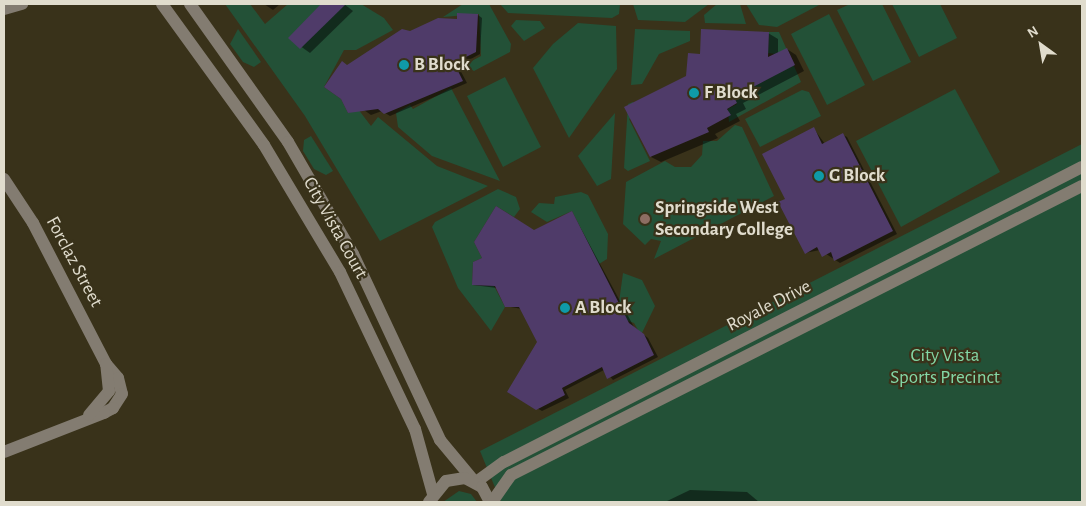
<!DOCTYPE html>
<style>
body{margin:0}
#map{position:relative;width:1086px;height:506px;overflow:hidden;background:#39321a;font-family:"Alegreya Sans",sans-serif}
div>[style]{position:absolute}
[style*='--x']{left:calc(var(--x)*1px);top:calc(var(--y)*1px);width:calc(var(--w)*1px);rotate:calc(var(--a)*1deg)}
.green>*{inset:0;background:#235137}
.shadow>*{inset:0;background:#0007}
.building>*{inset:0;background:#4f3b69}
.minor>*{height:12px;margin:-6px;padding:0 6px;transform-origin:6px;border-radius:6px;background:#837c71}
.dots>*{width:14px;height:14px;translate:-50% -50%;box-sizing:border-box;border:2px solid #39321a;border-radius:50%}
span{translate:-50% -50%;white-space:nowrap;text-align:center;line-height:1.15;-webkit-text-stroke:4.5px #39321a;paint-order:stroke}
.poi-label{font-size:19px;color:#e0dccd;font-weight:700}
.left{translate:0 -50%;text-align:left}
.street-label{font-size:19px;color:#e0dccd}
.park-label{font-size:19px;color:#84d8a6}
.frame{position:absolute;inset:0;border:5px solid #e0dccd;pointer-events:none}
.north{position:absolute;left:1016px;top:20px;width:50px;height:50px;-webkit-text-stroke:4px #39321a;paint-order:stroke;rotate:328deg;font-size:14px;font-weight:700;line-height:20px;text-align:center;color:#e0dccd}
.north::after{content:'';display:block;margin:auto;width:18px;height:22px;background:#e0dccd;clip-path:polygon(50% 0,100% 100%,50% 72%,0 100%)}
</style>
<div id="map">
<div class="green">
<i style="clip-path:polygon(225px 4px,250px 4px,265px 24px,288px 4px,361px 4px,384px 18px,393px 30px,356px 50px,344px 50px,324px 87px,341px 99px,348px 113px,358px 109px,371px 126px,378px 117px,437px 166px,488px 186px,380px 241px,305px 116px)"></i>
<i style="clip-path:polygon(463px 4px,489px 4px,511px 44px,510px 52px,474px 71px,464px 65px,481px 56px,479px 14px,443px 17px)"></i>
<i style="clip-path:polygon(500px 4px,620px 4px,619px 14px,612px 18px,508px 13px)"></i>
<i style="clip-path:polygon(633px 4px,709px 4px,685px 22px,638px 20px)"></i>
<i style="clip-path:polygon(717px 4px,740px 4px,746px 24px,705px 23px,704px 15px)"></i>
<i style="clip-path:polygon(746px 4px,821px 4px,777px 27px,759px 25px)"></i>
<i style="clip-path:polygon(850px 4px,882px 4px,911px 62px,873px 81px,837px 10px)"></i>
<i style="clip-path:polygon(892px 4px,940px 4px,957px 38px,919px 57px)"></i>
<i style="clip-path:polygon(829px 14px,865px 85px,827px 105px,791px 34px)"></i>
<i style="clip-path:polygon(516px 20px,540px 21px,545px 28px,524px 41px,511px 26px)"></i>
<i style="clip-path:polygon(578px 23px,616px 26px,617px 69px,569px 138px,533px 68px,553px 44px)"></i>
<i style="clip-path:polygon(238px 29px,261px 62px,254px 67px,243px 62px,230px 44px)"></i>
<i style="clip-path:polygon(635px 29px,690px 31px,690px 41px,659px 54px,642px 84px,631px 85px)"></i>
<i style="clip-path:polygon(769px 32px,779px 32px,801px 82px,729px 122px,728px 109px,737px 104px,733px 96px,775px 75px,776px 54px,768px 53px)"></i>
<i style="clip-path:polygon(505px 77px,541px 147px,503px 167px,467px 96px)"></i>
<i style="clip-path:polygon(451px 88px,500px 181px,432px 156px,398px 127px,396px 113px,410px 105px,413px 109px)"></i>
<i style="clip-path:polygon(955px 89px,1000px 172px,901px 227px,856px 141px)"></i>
<i style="clip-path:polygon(802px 90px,809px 92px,821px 116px,760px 147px,745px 119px)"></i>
<i style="clip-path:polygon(633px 102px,639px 114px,629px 119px,650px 161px,628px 171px,624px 168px,628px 104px)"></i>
<i style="clip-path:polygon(615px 113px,611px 179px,597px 186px,578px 156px)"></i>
<i style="clip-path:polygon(735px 125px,742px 127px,774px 196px,654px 259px,661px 241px,651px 239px,645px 245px,623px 224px,626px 182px,665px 161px,675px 167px,691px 167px,702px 155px,703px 141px,717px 141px)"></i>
<i style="clip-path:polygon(311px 136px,333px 171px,326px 175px,314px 169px,303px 151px,304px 140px)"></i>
<i style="clip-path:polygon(1082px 144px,1082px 502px,501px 502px,480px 451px)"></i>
<i style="clip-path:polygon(498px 189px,516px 197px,520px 209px,514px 217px,496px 206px,474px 242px,482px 258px,473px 262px,472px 285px,494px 286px,505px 307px,491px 331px,458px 288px,432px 227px,435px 222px)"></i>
<i style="clip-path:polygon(581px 192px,588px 195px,608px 234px,607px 259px,599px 264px,572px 211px,547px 222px,531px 212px,539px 203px,554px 204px,555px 197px)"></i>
<i style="clip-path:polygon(623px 273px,642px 280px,655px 306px,641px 335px,634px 323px,617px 317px)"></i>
<i style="clip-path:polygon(459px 491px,471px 494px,477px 502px,443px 502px)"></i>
</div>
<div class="shadow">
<i style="clip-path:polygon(264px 4px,280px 4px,273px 10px)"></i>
<i style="clip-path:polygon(323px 4px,344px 4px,353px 11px,310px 53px,289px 38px)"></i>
<i style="clip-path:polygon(478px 15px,482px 18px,480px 54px,458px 66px,467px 83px,390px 116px,382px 111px,371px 115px,364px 110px,349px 112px,348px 66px,410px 32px)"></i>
<i style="clip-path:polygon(768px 33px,778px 39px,778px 54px,787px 49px,796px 55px,804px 71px,743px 103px,746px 109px,736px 114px,740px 121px,715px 134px,718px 138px,661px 162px,651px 157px,701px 55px)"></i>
<i style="clip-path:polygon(814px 129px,825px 144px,843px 135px,847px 137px,897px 234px,840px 263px,820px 250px,805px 253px,787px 200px)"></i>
<i style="clip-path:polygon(572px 212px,634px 327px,648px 338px,658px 357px,613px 380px,604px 370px,565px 390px,569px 398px,542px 411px,509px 392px,538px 342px,522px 309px,506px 306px,497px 288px,473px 285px,534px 231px)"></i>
<i style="clip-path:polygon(690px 490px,747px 492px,759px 502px,665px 502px)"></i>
</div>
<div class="building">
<i style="clip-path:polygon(321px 4px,346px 4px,300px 49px,288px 38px)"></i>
<i style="clip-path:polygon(457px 13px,478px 14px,476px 52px,454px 63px,463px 81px,384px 114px,378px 109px,348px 113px,341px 99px,324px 87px,342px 61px,347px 65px,402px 29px,410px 31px,438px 18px,457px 19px)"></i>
<i style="clip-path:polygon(701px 29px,769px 32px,768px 57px,787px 48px,795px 65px,734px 97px,737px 103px,727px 109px,731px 115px,707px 128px,709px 132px,650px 157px,624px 107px,686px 76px,688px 53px,700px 54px)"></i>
<i style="clip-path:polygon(814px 127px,822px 144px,843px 133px,893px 231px,834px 261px,831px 252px,822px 257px,817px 247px,805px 254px,778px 202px,785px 199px,762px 154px)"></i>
<i style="clip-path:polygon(496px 206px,534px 230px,572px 211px,629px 323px,644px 334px,654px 355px,607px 379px,602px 367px,562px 388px,565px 395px,536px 410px,507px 392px,537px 342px,519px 307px,505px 307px,495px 286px,472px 285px,473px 262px,482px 258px,474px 242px)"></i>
</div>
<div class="minor">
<i style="--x:162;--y:4;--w:174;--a:54.1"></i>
<i style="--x:264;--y:145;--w:148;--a:59.1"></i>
<i style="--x:340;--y:272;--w:174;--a:64.5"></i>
<i style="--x:415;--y:429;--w:67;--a:74.5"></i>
<i style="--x:190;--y:4;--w:169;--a:54.6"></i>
<i style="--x:288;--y:142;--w:129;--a:59.9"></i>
<i style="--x:353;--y:254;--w:205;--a:64.9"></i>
<i style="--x:440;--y:440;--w:53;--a:50.3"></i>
<i style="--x:4;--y:9;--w:19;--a:-16"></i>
<i style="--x:4;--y:179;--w:53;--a:56.6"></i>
<i style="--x:33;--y:223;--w:159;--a:62.6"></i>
<i style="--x:106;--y:364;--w:18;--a:49"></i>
<i style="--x:118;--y:378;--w:16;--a:76"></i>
<i style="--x:122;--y:394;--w:17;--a:123"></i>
<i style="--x:113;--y:408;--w:10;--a:151"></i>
<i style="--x:104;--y:413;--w:107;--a:158.7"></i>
<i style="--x:89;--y:415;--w:31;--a:-50"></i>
<i style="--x:109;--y:391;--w:27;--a:-96"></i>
<i style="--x:476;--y:482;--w:34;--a:-36"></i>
<i style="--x:504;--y:462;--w:649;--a:-27.04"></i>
<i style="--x:429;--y:502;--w:27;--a:-51"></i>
<i style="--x:446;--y:481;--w:19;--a:-9"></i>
<i style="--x:465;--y:478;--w:19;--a:28"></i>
<i style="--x:482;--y:487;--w:17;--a:62"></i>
<i style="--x:492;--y:502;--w:33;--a:-55"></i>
<i style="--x:511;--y:475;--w:640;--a:-26.85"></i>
</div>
<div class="dots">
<i style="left:404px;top:65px;background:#0f9aa8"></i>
<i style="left:694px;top:93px;background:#0f9aa8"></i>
<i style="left:819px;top:176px;background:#0f9aa8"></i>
<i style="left:645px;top:219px;background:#8d6e63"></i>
<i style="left:565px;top:308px;background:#0f9aa8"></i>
</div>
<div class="poi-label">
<span class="left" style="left:414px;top:65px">B Block</span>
<span class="left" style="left:704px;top:93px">F Block</span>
<span class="left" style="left:829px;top:176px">G Block</span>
<span class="left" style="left:655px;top:219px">Springside West<br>Secondary College</span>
<span class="left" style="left:575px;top:308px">A Block</span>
</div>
<div class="street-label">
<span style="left:335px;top:228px;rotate:61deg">City Vista Court</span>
<span style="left:74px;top:262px;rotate:62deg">Forclaz Street</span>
<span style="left:769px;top:306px;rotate:-27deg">Royale Drive</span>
</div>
<div class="park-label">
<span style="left:945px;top:367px">City Vista<br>Sports Precinct</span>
</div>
<div class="frame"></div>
<div class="north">N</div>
</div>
